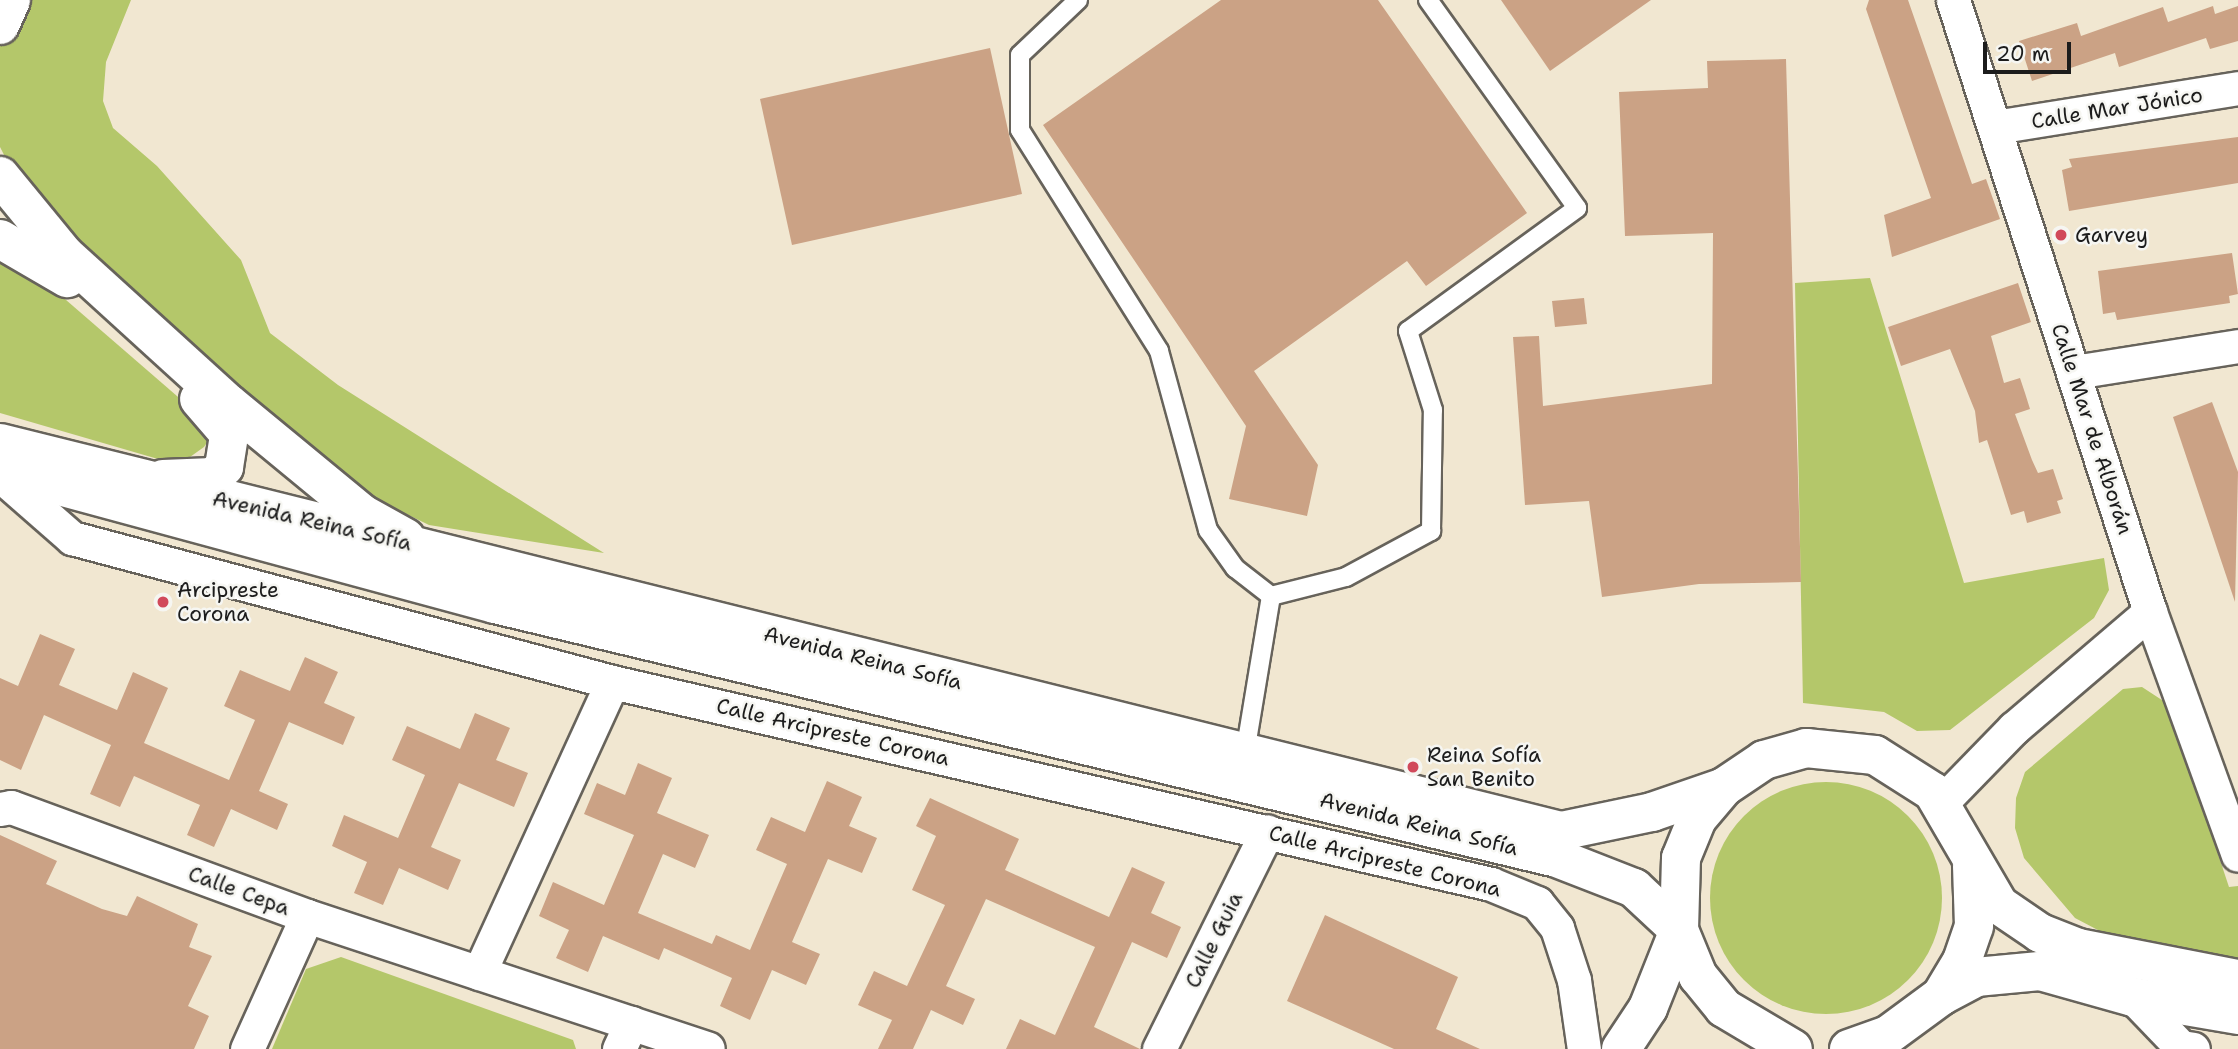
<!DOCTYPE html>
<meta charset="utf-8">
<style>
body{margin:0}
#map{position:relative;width:2238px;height:1049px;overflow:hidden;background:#f1e7d1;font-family:"Shantell Sans",sans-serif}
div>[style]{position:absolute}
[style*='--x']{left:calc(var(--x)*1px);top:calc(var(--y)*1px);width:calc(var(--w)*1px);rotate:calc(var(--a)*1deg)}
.green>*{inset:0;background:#b4c76a}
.round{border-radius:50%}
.building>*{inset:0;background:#cba285}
.roads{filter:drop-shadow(2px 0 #67635b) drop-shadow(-2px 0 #67635b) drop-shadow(0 2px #67635b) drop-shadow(0 -2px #67635b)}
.service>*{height:18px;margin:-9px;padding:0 9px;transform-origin:9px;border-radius:9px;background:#fff}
.minor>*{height:33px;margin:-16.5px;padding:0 16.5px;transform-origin:16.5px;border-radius:16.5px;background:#fff}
.secondary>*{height:38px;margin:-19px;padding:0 19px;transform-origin:19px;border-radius:19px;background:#fff}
.primary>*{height:38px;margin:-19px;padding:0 19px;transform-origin:19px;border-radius:19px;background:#fff}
.dots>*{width:19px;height:19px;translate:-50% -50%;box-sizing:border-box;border:4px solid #f6f6f2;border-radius:50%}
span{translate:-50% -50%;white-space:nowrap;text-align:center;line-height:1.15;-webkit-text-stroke:5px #f6f6f2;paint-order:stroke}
.street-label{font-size:21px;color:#1c1c1c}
.poi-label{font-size:21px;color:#1c1c1c}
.left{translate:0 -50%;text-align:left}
.scale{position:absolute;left:1983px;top:42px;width:88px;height:32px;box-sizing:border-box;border:4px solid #1c1c1c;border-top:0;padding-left:9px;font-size:21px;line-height:24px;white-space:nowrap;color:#1c1c1c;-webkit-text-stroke:5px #f6f6f2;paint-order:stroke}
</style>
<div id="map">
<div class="green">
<i style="clip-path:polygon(18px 0,131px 0,106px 62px,103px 101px,113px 128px,157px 166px,241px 260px,270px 333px,338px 385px,604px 553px,429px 525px,318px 471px,24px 194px,0 147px,0 41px)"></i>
<i style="clip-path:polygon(0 256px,21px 261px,207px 422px,211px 437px,204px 447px,183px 462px,158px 459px,0 413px)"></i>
<i style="clip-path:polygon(1870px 278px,1964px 583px,2104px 558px,2109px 590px,2094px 618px,1950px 730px,1917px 731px,1884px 712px,1803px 703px,1795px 283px)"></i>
<i style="clip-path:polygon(2142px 687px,2168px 704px,2229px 887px,2238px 886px,2238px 958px,2115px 939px,2075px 918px,2024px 858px,2015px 828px,2016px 798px,2025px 772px,2123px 689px)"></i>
<i class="round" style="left:1710px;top:782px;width:232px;height:232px"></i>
<i style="clip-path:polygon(341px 957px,573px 1040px,576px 1049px,272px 1049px,306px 969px)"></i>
</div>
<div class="building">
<i style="clip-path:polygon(1221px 0,1378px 0,1527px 213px,1426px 286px,1407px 261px,1254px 371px,1318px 465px,1307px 516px,1229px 499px,1246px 426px,1043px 125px)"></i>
<i style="clip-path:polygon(1501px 0,1651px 0,1550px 71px)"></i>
<i style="clip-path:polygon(1869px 0,1908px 0,1972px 184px,1986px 179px,2000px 219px,1892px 257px,1884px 215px,1931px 198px,1866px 9px)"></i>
<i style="clip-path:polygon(2213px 6px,2215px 14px,2238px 6px,2238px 41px,2210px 49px,2206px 38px,2119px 67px,2115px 53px,2032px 81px,2019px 41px,2077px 23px,2081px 36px,2163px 7px,2168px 22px)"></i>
<i style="clip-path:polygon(990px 48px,1022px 194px,792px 245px,760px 99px)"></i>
<i style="clip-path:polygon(1786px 59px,1801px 582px,1699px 584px,1602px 597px,1589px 501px,1525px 505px,1513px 337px,1539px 336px,1543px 406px,1712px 384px,1713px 233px,1625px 236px,1619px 92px,1708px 88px,1707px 61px)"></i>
<i style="clip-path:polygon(2238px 137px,2238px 183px,2069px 211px,2062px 170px,2072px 167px,2069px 159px)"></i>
<i style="clip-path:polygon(2232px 253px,2238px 294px,2229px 296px,2230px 303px,2117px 320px,2115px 312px,2103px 314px,2098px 271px)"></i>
<i style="clip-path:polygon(2018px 283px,2031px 322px,1991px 336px,2004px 383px,2020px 378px,2025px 393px,2030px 409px,2015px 414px,2032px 460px,2038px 473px,2053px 469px,2063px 499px,2057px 501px,2061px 513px,2027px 523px,2024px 511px,2011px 515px,1987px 440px,1979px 443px,1975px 411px,1950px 349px,1901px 366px,1888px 327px)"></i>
<i style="clip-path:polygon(1584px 298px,1587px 324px,1555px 327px,1552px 301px)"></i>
<i style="clip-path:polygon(2212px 402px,2238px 472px,2235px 602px,2173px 417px)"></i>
<i style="clip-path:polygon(40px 634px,75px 649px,59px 685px,117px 710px,133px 672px,168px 688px,144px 743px,229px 780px,255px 720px,224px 706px,240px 670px,290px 691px,305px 657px,338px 672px,324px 703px,355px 717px,343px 745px,289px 722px,259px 791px,288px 804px,277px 830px,231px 809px,214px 847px,187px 835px,200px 805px,134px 776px,120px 807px,90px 794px,111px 745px,44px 715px,21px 770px,0 760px,0 678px,18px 686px)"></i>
<i style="clip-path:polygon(475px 713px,510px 728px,496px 760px,528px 773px,514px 807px,459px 783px,431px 847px,461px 860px,448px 890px,399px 868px,383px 905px,354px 893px,367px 862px,332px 846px,344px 815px,398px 838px,425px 775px,392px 760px,407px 726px,460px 749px)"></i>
<i style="clip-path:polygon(638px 763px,672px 778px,657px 813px,709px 835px,695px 868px,663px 854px,638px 913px,712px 944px,716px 935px,750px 950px,787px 864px,756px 850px,771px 817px,805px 832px,827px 781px,862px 797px,849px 826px,877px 838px,862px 873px,828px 859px,792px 942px,820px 954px,806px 985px,772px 970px,750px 1020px,720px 1006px,732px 978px,664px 948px,659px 960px,603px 936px,588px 972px,556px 958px,569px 930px,539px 916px,553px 882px,604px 905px,634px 835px,584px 814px,597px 783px,625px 795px)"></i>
<i style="clip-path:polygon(930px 798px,1019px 839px,1005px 870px,1109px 917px,1132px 867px,1165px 882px,1151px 913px,1181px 927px,1167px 958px,1132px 942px,1094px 1027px,1140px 1049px,1006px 1049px,1020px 1019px,1055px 1035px,1095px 947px,986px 899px,946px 986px,975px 999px,963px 1025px,931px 1010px,913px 1049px,878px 1049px,892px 1020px,858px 1005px,874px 971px,907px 986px,945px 905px,912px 890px,936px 836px,916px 826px)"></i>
<i style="clip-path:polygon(0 835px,57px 861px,46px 884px,102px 909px,127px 916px,137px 896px,198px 924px,189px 947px,212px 956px,188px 1006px,209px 1016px,194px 1049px,0 1049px)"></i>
<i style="clip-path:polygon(1325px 915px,1458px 977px,1436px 1029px,1480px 1049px,1394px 1049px,1287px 1001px)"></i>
</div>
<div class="roads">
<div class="service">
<i style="--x:1078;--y:0;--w:80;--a:136.5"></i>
<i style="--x:1020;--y:55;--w:75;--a:90"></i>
<i style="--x:1020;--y:130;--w:261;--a:57.8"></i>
<i style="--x:1159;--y:351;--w:186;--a:74.7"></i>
<i style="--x:1208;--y:530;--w:47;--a:54.6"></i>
<i style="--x:1235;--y:568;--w:46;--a:37.9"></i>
<i style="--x:1271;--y:596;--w:77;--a:-14.2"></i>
<i style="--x:1346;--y:577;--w:97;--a:-28.4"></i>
<i style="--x:1431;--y:531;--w:121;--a:-89.1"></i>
<i style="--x:1433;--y:410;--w:83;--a:-107.6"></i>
<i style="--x:1408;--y:331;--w:209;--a:-36"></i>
<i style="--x:1577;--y:208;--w:256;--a:-125.6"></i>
<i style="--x:1245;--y:753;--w:159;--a:-80.6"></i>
</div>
<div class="minor">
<i style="--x:1953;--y:0;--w:643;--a:72.16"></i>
<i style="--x:2150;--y:612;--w:258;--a:70.1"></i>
<i style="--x:1995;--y:127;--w:246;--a:-9.1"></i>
<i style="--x:2074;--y:372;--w:166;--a:-9"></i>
<i style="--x:0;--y:475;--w:96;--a:41.2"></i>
<i style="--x:72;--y:538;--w:559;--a:14.93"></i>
<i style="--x:612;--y:682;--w:902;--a:12.94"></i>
<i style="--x:1491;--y:884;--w:50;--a:22.4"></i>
<i style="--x:1537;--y:903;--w:32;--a:51"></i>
<i style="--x:1557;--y:928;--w:55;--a:71.9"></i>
<i style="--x:1574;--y:980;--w:70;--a:81.8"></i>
<i style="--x:1942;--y:802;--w:103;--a:-45.8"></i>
<i style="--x:2014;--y:728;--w:179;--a:-40.5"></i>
<i style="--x:0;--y:809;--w:11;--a:-10"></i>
<i style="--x:11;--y:807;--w:315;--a:20.2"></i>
<i style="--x:307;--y:916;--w:422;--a:18.3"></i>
<i style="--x:479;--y:973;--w:320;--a:-65.4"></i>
<i style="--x:2133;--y:997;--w:69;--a:46.2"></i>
<i style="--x:2181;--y:1047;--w:12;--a:9"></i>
<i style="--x:247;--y:1049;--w:146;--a:-65.7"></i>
<i style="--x:619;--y:1049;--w:29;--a:-65"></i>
<i style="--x:1159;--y:1049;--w:243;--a:-63.6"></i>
</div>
<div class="secondary">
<i style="--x:0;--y:25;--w:27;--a:-66"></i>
<i style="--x:0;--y:176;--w:101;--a:50.6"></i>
<i style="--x:64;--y:254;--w:223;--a:42.3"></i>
<i style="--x:229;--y:404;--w:171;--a:39.5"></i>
<i style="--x:361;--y:513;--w:51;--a:29.1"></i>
<i style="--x:0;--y:239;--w:78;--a:30.2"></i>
<i style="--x:163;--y:479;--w:50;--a:-2.3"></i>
<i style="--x:213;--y:477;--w:15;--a:-42"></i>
<i style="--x:224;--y:467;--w:33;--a:-81"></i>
<i style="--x:229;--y:434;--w:46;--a:-130.6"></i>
<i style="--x:1621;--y:1049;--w:49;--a:-56.6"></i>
<i style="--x:1648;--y:1008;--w:84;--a:-68.3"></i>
</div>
<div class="primary">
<i style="--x:0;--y:443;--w:1608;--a:13.96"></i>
<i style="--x:1561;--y:831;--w:93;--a:-11.8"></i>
<i style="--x:1652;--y:812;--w:76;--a:-19.1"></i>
<i style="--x:1724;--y:787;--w:48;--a:-34"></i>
<i style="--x:1764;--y:760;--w:44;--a:-15.9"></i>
<i style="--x:1806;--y:748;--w:69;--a:5.8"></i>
<i style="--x:1875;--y:755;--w:69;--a:32.5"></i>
<i style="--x:1933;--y:792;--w:131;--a:59.7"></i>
<i style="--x:1999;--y:905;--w:50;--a:34.3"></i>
<i style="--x:2040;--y:933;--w:41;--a:21.5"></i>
<i style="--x:2078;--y:948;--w:163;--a:11"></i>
<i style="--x:0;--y:470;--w:513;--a:15.15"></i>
<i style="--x:495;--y:604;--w:1092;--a:13.45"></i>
<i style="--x:1557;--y:858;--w:83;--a:21.3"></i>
<i style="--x:1634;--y:888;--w:62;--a:43"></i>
<i style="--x:1724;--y:787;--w:42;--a:130.2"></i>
<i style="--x:1697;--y:819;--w:42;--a:112.3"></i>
<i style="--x:1681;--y:858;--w:72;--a:91.6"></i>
<i style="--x:1679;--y:930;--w:50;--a:67.6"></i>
<i style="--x:1698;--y:976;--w:41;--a:50.9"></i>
<i style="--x:1724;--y:1008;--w:80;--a:30.7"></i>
<i style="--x:1941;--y:996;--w:40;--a:-28"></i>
<i style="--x:1976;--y:977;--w:64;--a:-5.4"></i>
<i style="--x:2040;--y:971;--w:97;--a:15.6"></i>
<i style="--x:2133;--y:997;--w:107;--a:9.7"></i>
<i style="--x:1849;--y:1049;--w:41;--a:-19.7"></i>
<i style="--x:1888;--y:1035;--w:66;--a:-36.3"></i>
<i style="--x:1941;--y:996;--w:41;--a:-59"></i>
<i style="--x:1962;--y:961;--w:37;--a:-71"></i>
<i style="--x:1974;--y:926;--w:60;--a:-91.9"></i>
</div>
</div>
<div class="dots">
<i style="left:2061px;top:235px;background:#d1495b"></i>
<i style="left:163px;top:602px;background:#d1495b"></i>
<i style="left:1413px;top:767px;background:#d1495b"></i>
</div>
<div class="street-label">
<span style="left:2117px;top:108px;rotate:-9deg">Calle Mar Jónico</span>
<span style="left:2092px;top:429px;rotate:72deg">Calle Mar de Alborán</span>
<span style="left:312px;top:521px;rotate:13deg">Avenida Reina Sofía</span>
<span style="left:863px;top:658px;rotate:14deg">Avenida Reina Sofía</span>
<span style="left:833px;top:732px;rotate:13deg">Calle Arcipreste Corona</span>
<span style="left:1419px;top:824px;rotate:14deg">Avenida Reina Sofía</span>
<span style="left:1385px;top:861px;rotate:14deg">Calle Arcipreste Corona</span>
<span style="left:239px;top:891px;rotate:20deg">Calle Cepa</span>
<span style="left:1214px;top:940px;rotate:-64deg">Calle Guia</span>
</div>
<div class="poi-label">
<span class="left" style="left:2075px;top:235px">Garvey</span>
<span class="left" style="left:177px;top:602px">Arcipreste<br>Corona</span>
<span class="left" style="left:1427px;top:767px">Reina Sofía<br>San Benito</span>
</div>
<div class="scale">20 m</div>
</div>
